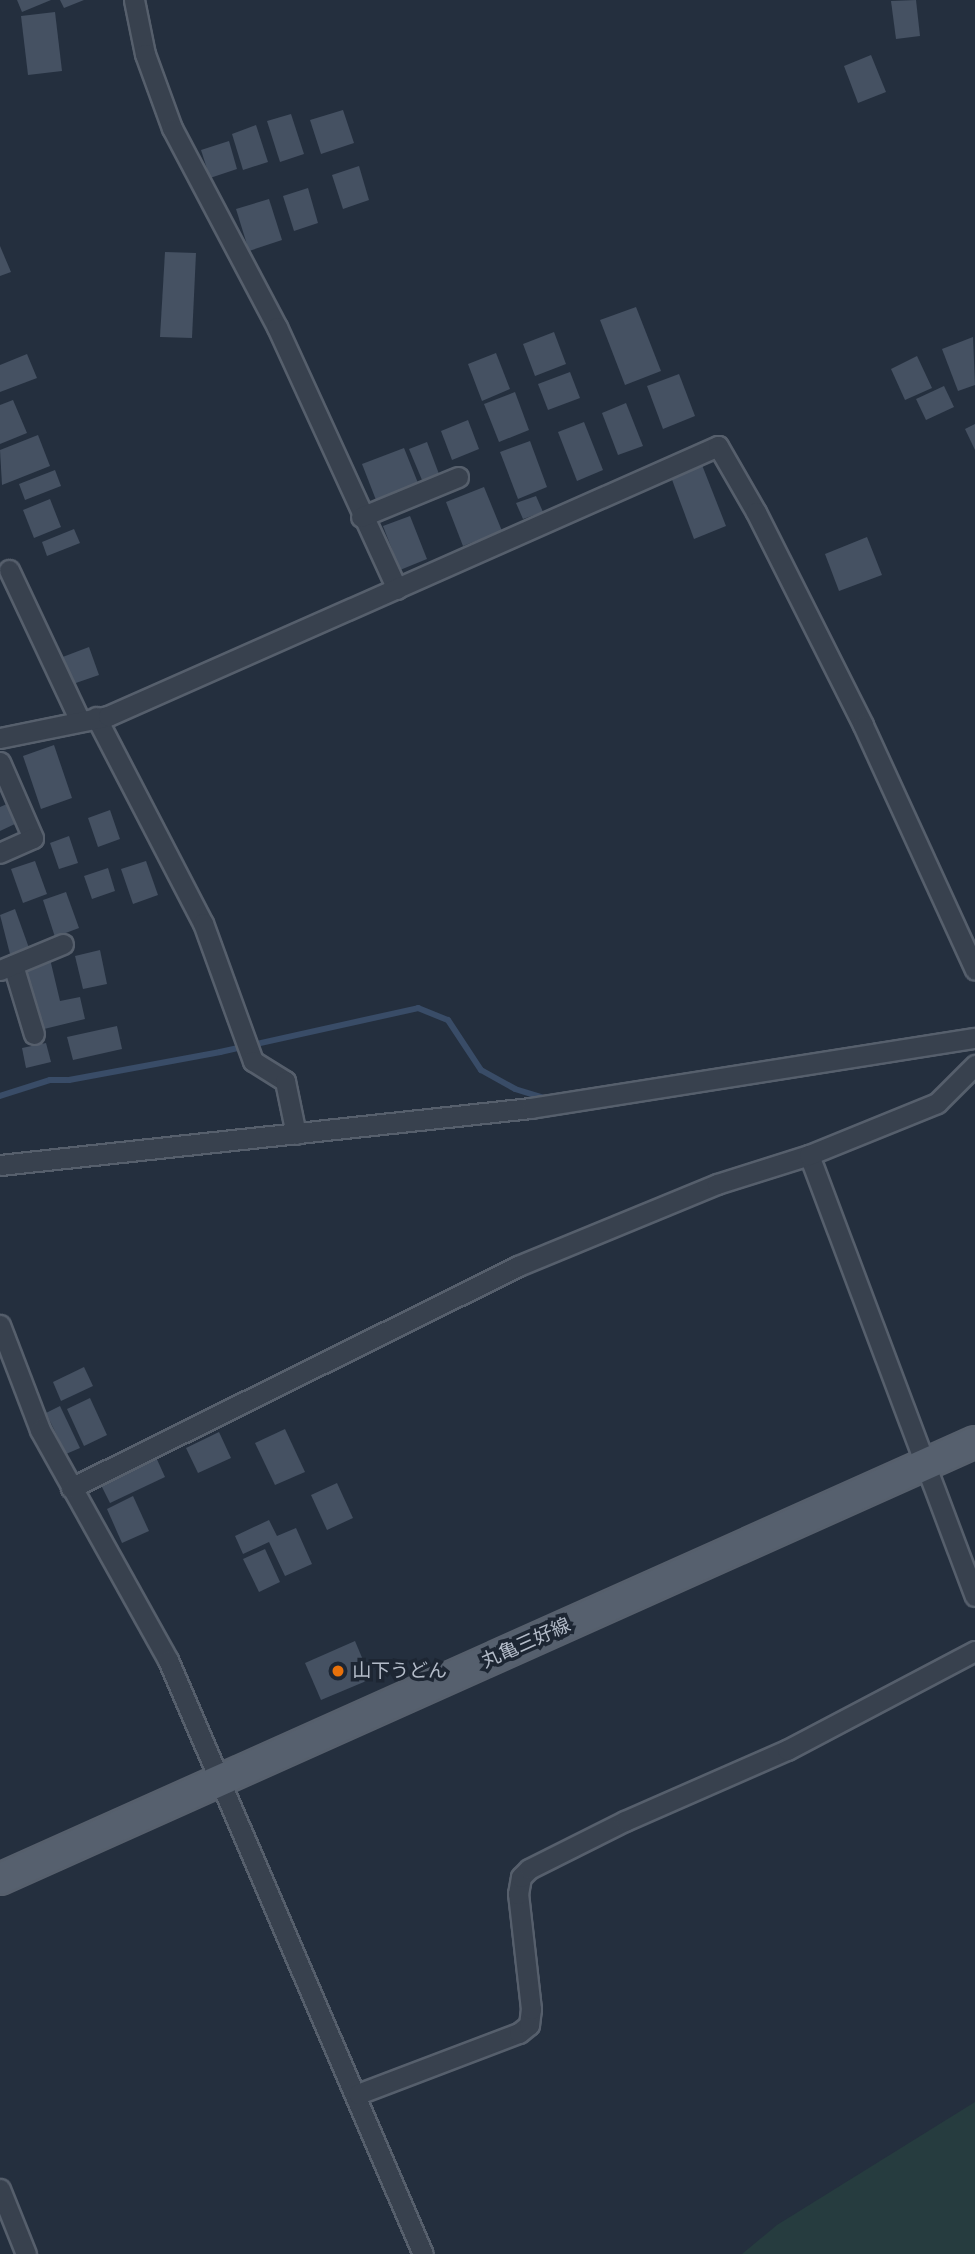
<!DOCTYPE html>
<meta charset="utf-8">
<style>
body{margin:0}
#map{position:relative;width:975px;height:2254px;overflow:hidden;background:#242f3e;font-family:"Public Sans","Noto Sans JP",sans-serif}
div>[style]{position:absolute}
[style*='--x']{left:calc(var(--x)*1px);top:calc(var(--y)*1px);width:calc(var(--w)*1px);rotate:calc(var(--a)*1deg)}
.green>*{inset:0;background:#263c3f}
.stream>*{height:6px;margin:-3px;padding:0 3px;transform-origin:3px;border-radius:3px;background:#394c67}
.building>*{inset:0;background:#455162}
.roads{filter:drop-shadow(2px 0 #565f6c) drop-shadow(-2px 0 #565f6c) drop-shadow(0 2px #565f6c) drop-shadow(0 -2px #565f6c)}
.street>*{height:19px;margin:-9.5px;padding:0 9.5px;transform-origin:9.5px;border-radius:9.5px;background:#38414e}
.primary>*{height:30px;margin:-15px;padding:0 15px;transform-origin:15px;border-radius:15px;background:#56606e}
.dots>*{width:19px;height:19px;translate:-50% -50%;box-sizing:border-box;border:4px solid #1d2633;border-radius:50%}
span{translate:-50% -50%;white-space:nowrap;text-align:center;line-height:1.15;-webkit-text-stroke:7px #1d2633;paint-order:stroke}
.street-label{font-size:19px;color:#b4bcc9}
.poi-label{font-size:19px;color:#b4bcc9}
.left{translate:0 -50%;text-align:left}
</style>
<div id="map">
<div class="green">
<i style="clip-path:polygon(975px 2102px,975px 2254px,742px 2254px,777px 2225px)"></i>
</div>
<div class="stream">
<i style="--x:0;--y:1096;--w:52;--a:-17.7"></i>
<i style="--x:50;--y:1080;--w:19;--a:0"></i>
<i style="--x:69;--y:1080;--w:154;--a:-10.5"></i>
<i style="--x:220;--y:1052;--w:203;--a:-12.5"></i>
<i style="--x:418;--y:1008;--w:32;--a:22"></i>
<i style="--x:448;--y:1020;--w:60;--a:56.6"></i>
<i style="--x:481;--y:1070;--w:39;--a:29"></i>
<i style="--x:515;--y:1089;--w:30;--a:17"></i>
</div>
<div class="building">
<i style="clip-path:polygon(17px 0,51px 0,22px 12px)"></i>
<i style="clip-path:polygon(60px 0,84px 0,64px 8px)"></i>
<i style="clip-path:polygon(916px 0,920px 36px,896px 39px,891px 1px)"></i>
<i style="clip-path:polygon(55px 12px,62px 71px,28px 75px,21px 16px)"></i>
<i style="clip-path:polygon(871px 55px,886px 92px,858px 103px,844px 66px)"></i>
<i style="clip-path:polygon(343px 110px,354px 143px,321px 154px,310px 120px)"></i>
<i style="clip-path:polygon(291px 114px,304px 154px,280px 162px,267px 121px)"></i>
<i style="clip-path:polygon(256px 125px,268px 162px,243px 170px,232px 134px)"></i>
<i style="clip-path:polygon(229px 141px,237px 169px,210px 178px,201px 150px)"></i>
<i style="clip-path:polygon(359px 166px,369px 200px,343px 209px,332px 175px)"></i>
<i style="clip-path:polygon(308px 188px,318px 223px,294px 231px,283px 196px)"></i>
<i style="clip-path:polygon(269px 199px,282px 240px,249px 251px,236px 209px)"></i>
<i style="clip-path:polygon(0 246px,11px 272px,0 276px)"></i>
<i style="clip-path:polygon(165px 252px,196px 253px,192px 338px,160px 337px)"></i>
<i style="clip-path:polygon(636px 307px,661px 371px,625px 385px,600px 320px)"></i>
<i style="clip-path:polygon(554px 332px,566px 364px,535px 376px,523px 344px)"></i>
<i style="clip-path:polygon(973px 337px,975px 385px,958px 391px,942px 349px)"></i>
<i style="clip-path:polygon(496px 353px,510px 389px,482px 401px,468px 364px)"></i>
<i style="clip-path:polygon(27px 354px,37px 378px,0 392px,0 365px)"></i>
<i style="clip-path:polygon(917px 356px,932px 388px,905px 400px,891px 369px)"></i>
<i style="clip-path:polygon(570px 372px,580px 398px,548px 410px,538px 384px)"></i>
<i style="clip-path:polygon(679px 374px,695px 416px,663px 429px,647px 386px)"></i>
<i style="clip-path:polygon(944px 386px,954px 407px,926px 420px,916px 399px)"></i>
<i style="clip-path:polygon(515px 392px,529px 430px,499px 442px,484px 404px)"></i>
<i style="clip-path:polygon(13px 400px,27px 433px,0 444px,0 405px)"></i>
<i style="clip-path:polygon(626px 403px,643px 446px,618px 455px,602px 413px)"></i>
<i style="clip-path:polygon(468px 420px,479px 449px,452px 460px,441px 431px)"></i>
<i style="clip-path:polygon(584px 422px,603px 470px,577px 481px,558px 432px)"></i>
<i style="clip-path:polygon(975px 424px,975px 450px,965px 429px)"></i>
<i style="clip-path:polygon(38px 435px,50px 466px,2px 485px,0 450px)"></i>
<i style="clip-path:polygon(530px 441px,547px 487px,518px 499px,500px 452px)"></i>
<i style="clip-path:polygon(427px 442px,439px 474px,422px 480px,409px 449px)"></i>
<i style="clip-path:polygon(404px 448px,418px 483px,376px 500px,362px 464px)"></i>
<i style="clip-path:polygon(702px 465px,726px 526px,694px 539px,671px 477px)"></i>
<i style="clip-path:polygon(55px 470px,61px 486px,25px 500px,19px 484px)"></i>
<i style="clip-path:polygon(484px 487px,502px 531px,463px 546px,446px 502px)"></i>
<i style="clip-path:polygon(536px 496px,543px 512px,523px 519px,516px 503px)"></i>
<i style="clip-path:polygon(50px 499px,61px 527px,34px 538px,23px 510px)"></i>
<i style="clip-path:polygon(410px 516px,427px 559px,400px 570px,383px 526px)"></i>
<i style="clip-path:polygon(74px 529px,80px 543px,47px 556px,42px 542px)"></i>
<i style="clip-path:polygon(867px 537px,882px 575px,839px 591px,825px 554px)"></i>
<i style="clip-path:polygon(89px 647px,99px 675px,70px 685px,60px 658px)"></i>
<i style="clip-path:polygon(54px 745px,72px 798px,41px 809px,23px 756px)"></i>
<i style="clip-path:polygon(7px 804px,17px 823px,0 831px,0 807px)"></i>
<i style="clip-path:polygon(110px 810px,120px 839px,98px 847px,88px 818px)"></i>
<i style="clip-path:polygon(69px 836px,78px 863px,59px 869px,50px 843px)"></i>
<i style="clip-path:polygon(35px 861px,47px 894px,23px 903px,11px 869px)"></i>
<i style="clip-path:polygon(146px 861px,158px 895px,133px 904px,121px 869px)"></i>
<i style="clip-path:polygon(108px 868px,115px 891px,92px 899px,84px 876px)"></i>
<i style="clip-path:polygon(66px 892px,79px 928px,55px 937px,43px 900px)"></i>
<i style="clip-path:polygon(15px 909px,29px 948px,10px 954px,0 915px)"></i>
<i style="clip-path:polygon(100px 950px,107px 984px,83px 989px,75px 956px)"></i>
<i style="clip-path:polygon(50px 959px,60px 1001px,80px 997px,85px 1019px,40px 1030px,25px 964px)"></i>
<i style="clip-path:polygon(117px 1026px,122px 1049px,73px 1060px,67px 1037px)"></i>
<i style="clip-path:polygon(46px 1043px,51px 1062px,26px 1068px,22px 1048px)"></i>
<i style="clip-path:polygon(84px 1367px,93px 1386px,61px 1401px,53px 1382px)"></i>
<i style="clip-path:polygon(90px 1398px,107px 1435px,84px 1446px,67px 1409px)"></i>
<i style="clip-path:polygon(60px 1406px,80px 1448px,66px 1454px,46px 1413px)"></i>
<i style="clip-path:polygon(285px 1429px,305px 1472px,275px 1485px,255px 1443px)"></i>
<i style="clip-path:polygon(219px 1432px,231px 1458px,198px 1473px,186px 1448px)"></i>
<i style="clip-path:polygon(155px 1455px,165px 1477px,110px 1503px,99px 1481px)"></i>
<i style="clip-path:polygon(337px 1483px,353px 1518px,327px 1530px,311px 1495px)"></i>
<i style="clip-path:polygon(133px 1496px,149px 1531px,122px 1543px,107px 1509px)"></i>
<i style="clip-path:polygon(269px 1520px,277px 1536px,296px 1528px,312px 1564px,285px 1576px,269px 1542px,243px 1554px,235px 1536px)"></i>
<i style="clip-path:polygon(265px 1549px,280px 1582px,259px 1592px,243px 1559px)"></i>
<i style="clip-path:polygon(355px 1641px,371px 1679px,321px 1700px,305px 1663px)"></i>
</div>
<div class="roads">
<div class="street">
<i style="--x:134;--y:0;--w:55;--a:78.5"></i>
<i style="--x:145;--y:54;--w:79;--a:70"></i>
<i style="--x:172;--y:128;--w:225;--a:62.2"></i>
<i style="--x:277;--y:327;--w:288;--a:65.4"></i>
<i style="--x:361;--y:517;--w:105;--a:-22.4"></i>
<i style="--x:9;--y:570;--w:165;--a:64.8"></i>
<i style="--x:96;--y:717;--w:232;--a:62.6"></i>
<i style="--x:203;--y:923;--w:147;--a:70.1"></i>
<i style="--x:253;--y:1061;--w:38;--a:32"></i>
<i style="--x:285;--y:1081;--w:54;--a:78.3"></i>
<i style="--x:0;--y:738;--w:110;--a:-11.5"></i>
<i style="--x:108;--y:716;--w:667;--a:-23.88"></i>
<i style="--x:718;--y:446;--w:76;--a:60.1"></i>
<i style="--x:756;--y:512;--w:238;--a:63.3"></i>
<i style="--x:863;--y:725;--w:269;--a:65.4"></i>
<i style="--x:0;--y:762;--w:83;--a:66.5"></i>
<i style="--x:33;--y:838;--w:36;--a:156"></i>
<i style="--x:13;--y:965;--w:72;--a:73.1"></i>
<i style="--x:0;--y:970;--w:68;--a:-22.4"></i>
<i style="--x:809;--y:1155;--w:471;--a:69.4"></i>
<i style="--x:0;--y:1165;--w:534;--a:-6.13"></i>
<i style="--x:531;--y:1108;--w:449;--a:-9"></i>
<i style="--x:0;--y:1325;--w:112;--a:69.1"></i>
<i style="--x:40;--y:1430;--w:263;--a:60.9"></i>
<i style="--x:168;--y:1660;--w:646;--a:66.77"></i>
<i style="--x:71;--y:1488;--w:499;--a:-26.4"></i>
<i style="--x:518;--y:1266;--w:215;--a:-22.4"></i>
<i style="--x:717;--y:1184;--w:96;--a:-17.5"></i>
<i style="--x:809;--y:1155;--w:138;--a:-22.1"></i>
<i style="--x:937;--y:1103;--w:54;--a:-45"></i>
<i style="--x:358;--y:2094;--w:172;--a:-20.8"></i>
<i style="--x:519;--y:2033;--w:13;--a:-39"></i>
<i style="--x:529;--y:2025;--w:16;--a:-83"></i>
<i style="--x:531;--y:2009;--w:116;--a:-96.4"></i>
<i style="--x:518;--y:1894;--w:17;--a:-80"></i>
<i style="--x:521;--y:1877;--w:11;--a:-45"></i>
<i style="--x:529;--y:1869;--w:107;--a:-26.6"></i>
<i style="--x:625;--y:1821;--w:177;--a:-23.7"></i>
<i style="--x:787;--y:1750;--w:212;--a:-27.8"></i>
<i style="--x:0;--y:2189;--w:70;--a:68.2"></i>
</div>
<div class="primary">
<i style="--x:0;--y:1879;--w:1068;--a:-24.14"></i>
</div>
</div>
<div class="dots">
<i style="left:338px;top:1671px;background:#e8710a"></i>
</div>
<div class="street-label">
<span style="left:526px;top:1643px;rotate:-24deg">丸亀三好線</span>
</div>
<div class="poi-label">
<span class="left" style="left:352px;top:1671px">山下うどん</span>
</div>
</div>
